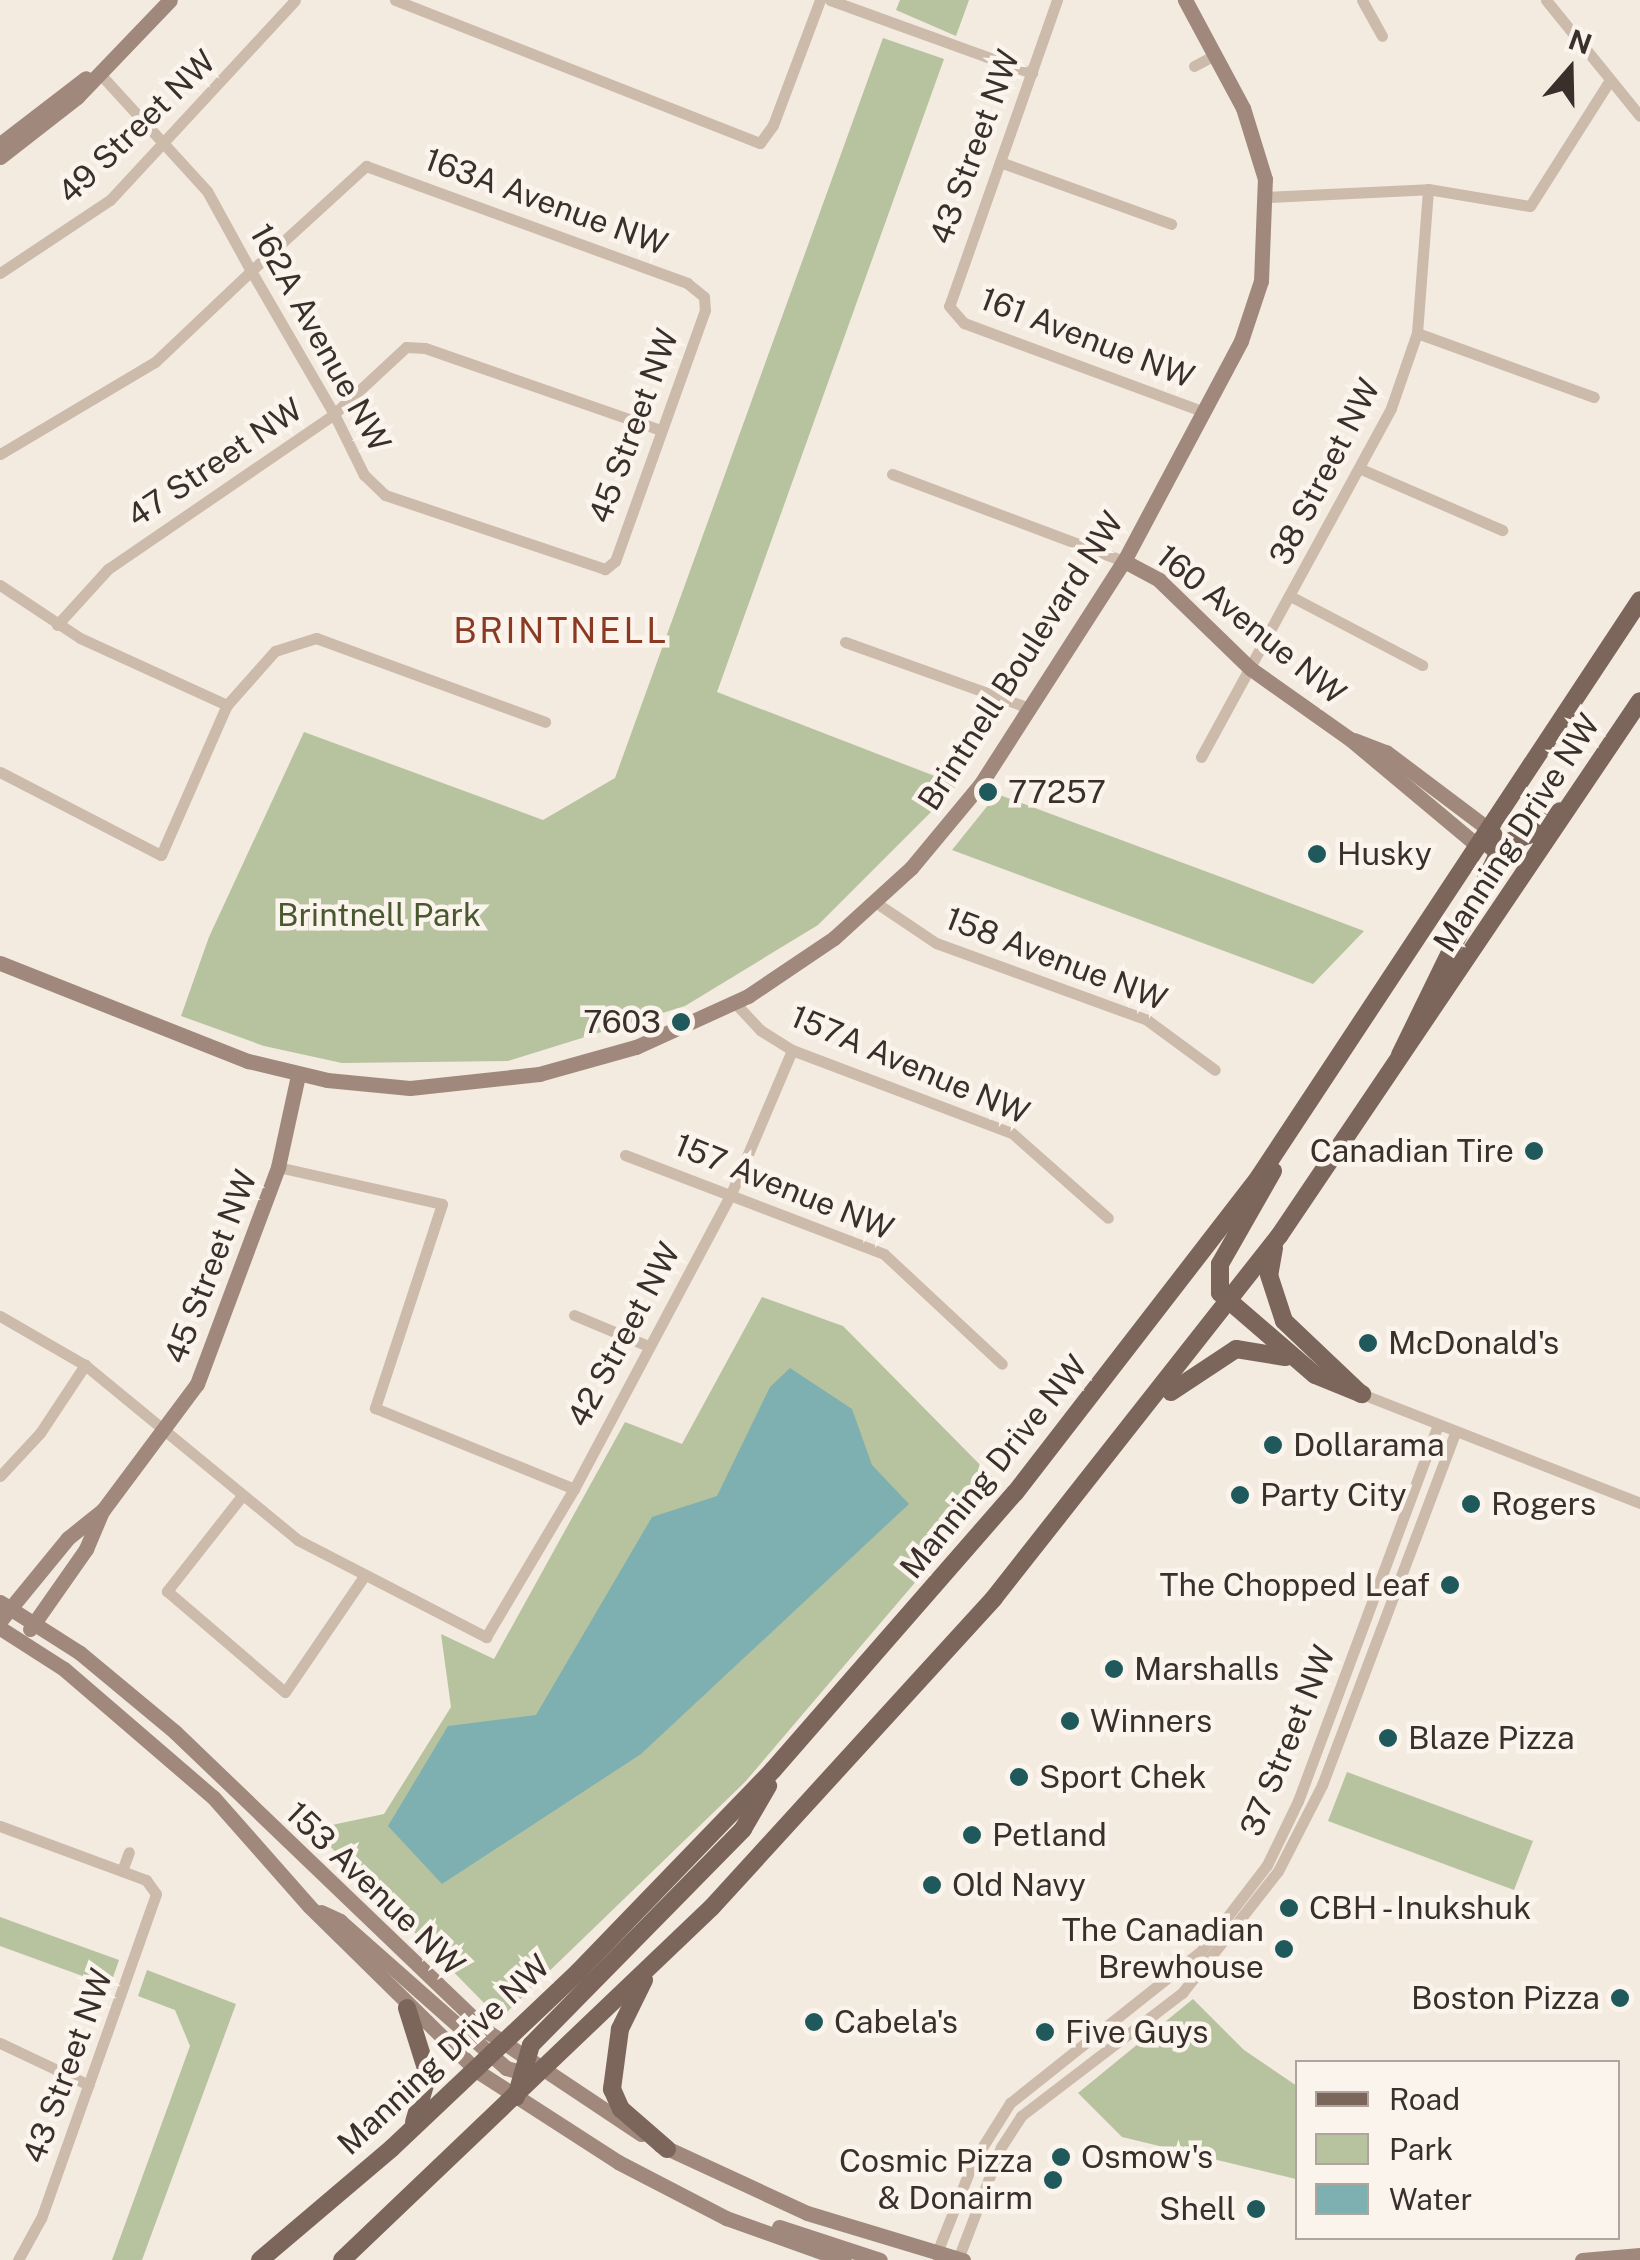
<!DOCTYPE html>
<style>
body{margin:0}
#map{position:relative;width:1640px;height:2260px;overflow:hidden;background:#f3eae0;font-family:"Public Sans",sans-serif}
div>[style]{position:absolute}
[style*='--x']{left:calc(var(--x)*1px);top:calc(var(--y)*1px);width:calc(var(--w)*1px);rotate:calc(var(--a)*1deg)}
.green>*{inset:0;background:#b7c39f}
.water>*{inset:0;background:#7eafb1}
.street>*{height:11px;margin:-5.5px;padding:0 5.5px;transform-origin:5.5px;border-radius:5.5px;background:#ccbaab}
.secondary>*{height:15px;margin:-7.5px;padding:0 7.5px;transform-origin:7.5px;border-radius:7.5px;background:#a0897c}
.primary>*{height:18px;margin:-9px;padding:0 9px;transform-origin:9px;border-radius:9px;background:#7c665c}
.dots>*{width:28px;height:28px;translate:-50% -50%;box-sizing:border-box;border:5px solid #fbf4ed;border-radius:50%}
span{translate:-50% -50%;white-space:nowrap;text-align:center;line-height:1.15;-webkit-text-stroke:9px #fbf4ed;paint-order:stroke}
.street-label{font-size:32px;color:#3a2f2a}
.poi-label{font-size:32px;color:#3a2f2a}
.left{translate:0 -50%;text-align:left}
.right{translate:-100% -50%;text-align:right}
.park-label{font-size:32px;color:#49582e}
.neighbourhood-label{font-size:35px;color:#8a3a23;letter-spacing:2.5px}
.legend{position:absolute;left:1295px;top:2060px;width:325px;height:180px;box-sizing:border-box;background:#fbf4ed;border:2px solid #aea59f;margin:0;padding:12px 18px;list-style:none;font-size:30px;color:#3a2f2a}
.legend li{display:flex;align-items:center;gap:20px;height:50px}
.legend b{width:50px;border:2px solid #aea59f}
.north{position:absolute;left:1520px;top:20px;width:100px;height:100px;-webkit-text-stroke:8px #fbf4ed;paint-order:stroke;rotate:20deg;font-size:28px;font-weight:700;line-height:40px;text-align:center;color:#3a2f2a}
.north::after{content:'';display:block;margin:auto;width:35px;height:45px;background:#3a2f2a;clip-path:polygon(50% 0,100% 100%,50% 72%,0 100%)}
</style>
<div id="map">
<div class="green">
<i style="clip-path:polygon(900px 0,969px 0,956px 36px,896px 10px)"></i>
<i style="clip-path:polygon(883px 38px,944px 59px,717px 692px,958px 785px,818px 925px,685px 1006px,508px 1061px,342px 1063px,264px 1046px,181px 1016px,209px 937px,304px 732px,543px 820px,615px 778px)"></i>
<i style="clip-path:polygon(997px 794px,1229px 880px,1364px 931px,1313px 984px,952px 850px)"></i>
<i style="clip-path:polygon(762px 1297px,843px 1326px,999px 1484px,745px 1782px,507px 2012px,488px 2007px,313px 1829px,384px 1814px,451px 1707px,441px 1634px,494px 1659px,625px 1422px,682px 1444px)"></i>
<i style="clip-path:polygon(1347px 1772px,1533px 1841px,1514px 1890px,1328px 1821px)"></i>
<i style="clip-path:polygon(0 1917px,119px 1960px,110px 1986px,0 1946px)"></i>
<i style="clip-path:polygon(147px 1970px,236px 2004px,142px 2260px,112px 2260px,190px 2046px,175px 2010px,138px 1996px)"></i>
<i style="clip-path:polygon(1193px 1999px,1244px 2050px,1297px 2086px,1296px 2179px,1122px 2137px,1078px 2093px)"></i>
</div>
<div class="water">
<i style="clip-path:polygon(790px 1368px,852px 1409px,872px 1465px,909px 1504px,641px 1754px,442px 1884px,388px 1826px,448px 1726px,536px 1715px,652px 1517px,717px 1496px,770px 1387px)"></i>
</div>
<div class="street">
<i style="--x:395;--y:0;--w:392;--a:21.4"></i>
<i style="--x:760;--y:143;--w:22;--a:-54"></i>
<i style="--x:773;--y:125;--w:134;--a:-69.4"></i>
<i style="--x:830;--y:0;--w:215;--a:19.9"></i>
<i style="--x:1057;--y:0;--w:324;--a:109.4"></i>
<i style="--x:949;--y:306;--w:23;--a:49"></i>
<i style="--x:964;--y:323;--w:256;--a:20.3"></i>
<i style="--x:1362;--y:0;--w:41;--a:60.9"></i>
<i style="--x:1546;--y:0;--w:149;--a:51"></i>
<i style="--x:1194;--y:66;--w:24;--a:-28"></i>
<i style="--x:1000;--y:162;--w:182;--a:19.9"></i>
<i style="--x:1267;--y:197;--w:161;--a:-2.8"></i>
<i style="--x:1428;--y:189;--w:103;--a:9.5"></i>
<i style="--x:1530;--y:206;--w:146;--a:-57.6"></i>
<i style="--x:0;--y:273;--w:132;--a:-33.6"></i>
<i style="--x:110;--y:200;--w:272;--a:-47.2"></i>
<i style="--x:1417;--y:333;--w:188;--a:19.9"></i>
<i style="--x:0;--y:454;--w:180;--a:-30.7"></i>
<i style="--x:155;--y:362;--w:132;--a:-43.5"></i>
<i style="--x:251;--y:271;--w:156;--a:-42.4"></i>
<i style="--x:366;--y:166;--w:342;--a:20"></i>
<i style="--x:687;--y:283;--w:22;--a:39"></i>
<i style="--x:704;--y:297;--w:13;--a:86"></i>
<i style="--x:705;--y:310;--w:267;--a:109.7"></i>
<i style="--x:615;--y:561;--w:13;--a:141"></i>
<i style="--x:605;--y:569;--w:232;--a:-161.4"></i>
<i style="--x:385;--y:495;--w:29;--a:-136"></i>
<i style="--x:364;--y:475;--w:68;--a:-116.2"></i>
<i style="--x:334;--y:414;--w:165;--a:-120.1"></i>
<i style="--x:251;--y:271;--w:91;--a:-118.8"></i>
<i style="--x:207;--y:191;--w:159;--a:-132.4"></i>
<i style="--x:1361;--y:469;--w:154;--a:23.4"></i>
<i style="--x:892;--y:474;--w:248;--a:20.6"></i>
<i style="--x:0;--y:585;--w:96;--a:33.5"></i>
<i style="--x:80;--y:638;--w:162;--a:24.5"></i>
<i style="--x:1292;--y:597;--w:147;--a:27.6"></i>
<i style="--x:57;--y:625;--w:76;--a:-47.7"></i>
<i style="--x:108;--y:569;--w:274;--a:-34.4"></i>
<i style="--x:334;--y:414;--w:98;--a:-42.9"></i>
<i style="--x:406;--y:347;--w:19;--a:3"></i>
<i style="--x:425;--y:348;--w:249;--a:19.2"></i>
<i style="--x:845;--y:642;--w:195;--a:19.7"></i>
<i style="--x:1201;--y:757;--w:397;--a:-61.4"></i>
<i style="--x:1391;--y:408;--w:79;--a:-70.9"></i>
<i style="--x:1417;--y:333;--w:144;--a:-85.6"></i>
<i style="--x:0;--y:772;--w:181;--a:27.3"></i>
<i style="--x:161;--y:855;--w:164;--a:-66.3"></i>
<i style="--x:227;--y:705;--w:72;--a:-48.4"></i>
<i style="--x:275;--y:651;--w:43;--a:-17.6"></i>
<i style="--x:316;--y:638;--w:244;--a:20.1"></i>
<i style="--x:875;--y:902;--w:73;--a:33.9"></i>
<i style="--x:936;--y:943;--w:225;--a:20"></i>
<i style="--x:1147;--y:1020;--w:84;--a:36.3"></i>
<i style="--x:735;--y:1003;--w:37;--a:47"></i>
<i style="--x:760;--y:1030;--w:38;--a:32"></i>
<i style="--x:792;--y:1050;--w:235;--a:20.7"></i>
<i style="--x:1012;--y:1133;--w:128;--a:41.5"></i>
<i style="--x:625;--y:1155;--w:277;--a:20.9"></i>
<i style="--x:884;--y:1254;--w:161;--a:43"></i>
<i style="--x:278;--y:1167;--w:168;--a:12.7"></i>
<i style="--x:442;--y:1204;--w:215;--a:108.2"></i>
<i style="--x:375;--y:1408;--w:215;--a:22.1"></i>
<i style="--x:574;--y:1315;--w:80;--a:22.7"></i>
<i style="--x:0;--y:1316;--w:98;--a:30"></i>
<i style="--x:85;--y:1365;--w:276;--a:39.4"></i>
<i style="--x:298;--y:1540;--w:212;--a:27.3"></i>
<i style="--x:486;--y:1637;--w:172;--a:-59.3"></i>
<i style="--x:574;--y:1489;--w:334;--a:-62"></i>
<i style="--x:731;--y:1194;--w:156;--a:-67"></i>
<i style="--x:1362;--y:1394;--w:299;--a:21.4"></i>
<i style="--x:0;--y:1476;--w:59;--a:-47.1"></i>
<i style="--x:40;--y:1433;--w:82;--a:-56.5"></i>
<i style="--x:241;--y:1497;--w:120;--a:128.2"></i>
<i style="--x:167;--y:1591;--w:155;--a:40.6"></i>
<i style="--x:285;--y:1692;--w:140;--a:-55.7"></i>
<i style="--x:0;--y:1826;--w:156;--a:20.3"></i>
<i style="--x:146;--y:1880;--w:17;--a:54"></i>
<i style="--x:156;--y:1894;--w:344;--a:109.5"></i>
<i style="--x:41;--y:2218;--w:48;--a:118.7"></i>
<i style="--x:122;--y:1871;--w:20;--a:-70"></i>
<i style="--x:0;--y:2043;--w:98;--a:25.3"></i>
<i style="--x:936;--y:2255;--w:100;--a:-68.3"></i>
<i style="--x:973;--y:2162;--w:70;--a:-57.9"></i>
<i style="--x:1010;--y:2103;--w:244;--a:-38.5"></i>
<i style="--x:1201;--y:1951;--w:108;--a:-52.5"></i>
<i style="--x:1267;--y:1865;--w:71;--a:-64.2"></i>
<i style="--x:1298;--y:1801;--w:398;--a:-69.6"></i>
<i style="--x:958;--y:2259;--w:120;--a:-69"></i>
<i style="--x:1001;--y:2147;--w:37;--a:-57"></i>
<i style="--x:1021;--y:2116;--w:203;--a:-37.4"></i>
<i style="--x:1182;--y:1993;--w:155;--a:-51.8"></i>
<i style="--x:1278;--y:1871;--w:97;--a:-62.9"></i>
<i style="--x:1322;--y:1785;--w:374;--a:-69.3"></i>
</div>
<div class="secondary">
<i style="--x:0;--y:144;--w:108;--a:-37.5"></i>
<i style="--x:0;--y:157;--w:98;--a:-37.9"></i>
<i style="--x:77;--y:97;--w:134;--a:-46.2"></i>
<i style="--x:1124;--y:561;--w:40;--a:28"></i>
<i style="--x:1159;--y:580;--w:128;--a:44.1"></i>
<i style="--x:1251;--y:669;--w:121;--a:35.3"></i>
<i style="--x:1350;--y:739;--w:168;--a:39.9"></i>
<i style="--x:1354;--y:740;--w:34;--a:21"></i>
<i style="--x:1386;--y:752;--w:131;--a:37"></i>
<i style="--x:0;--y:963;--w:267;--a:21.6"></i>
<i style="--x:248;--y:1061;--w:81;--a:13.5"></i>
<i style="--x:327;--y:1080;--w:83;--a:5.5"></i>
<i style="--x:410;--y:1088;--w:130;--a:-6.2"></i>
<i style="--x:539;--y:1074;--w:101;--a:-15.6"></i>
<i style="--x:636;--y:1047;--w:123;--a:-24.5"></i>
<i style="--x:748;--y:996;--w:104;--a:-34"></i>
<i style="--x:834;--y:938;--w:104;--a:-42.3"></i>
<i style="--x:911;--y:868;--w:108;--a:-50.3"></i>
<i style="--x:980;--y:785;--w:266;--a:-57.3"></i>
<i style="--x:1124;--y:561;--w:249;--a:-62"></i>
<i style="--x:1241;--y:341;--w:63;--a:-71.6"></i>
<i style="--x:1261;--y:281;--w:102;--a:-87.8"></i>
<i style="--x:1265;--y:179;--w:74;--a:-107.2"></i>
<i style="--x:1243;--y:108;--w:123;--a:-118.2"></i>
<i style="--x:0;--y:1602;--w:95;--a:32.5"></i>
<i style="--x:80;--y:1653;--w:124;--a:39.7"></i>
<i style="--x:175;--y:1732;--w:434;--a:43.8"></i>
<i style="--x:488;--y:2032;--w:184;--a:33.7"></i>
<i style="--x:0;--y:1621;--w:107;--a:-50.7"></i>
<i style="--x:68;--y:1538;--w:45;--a:-38.7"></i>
<i style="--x:103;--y:1510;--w:157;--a:-53.3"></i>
<i style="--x:197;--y:1384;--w:232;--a:-69.5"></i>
<i style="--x:278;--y:1167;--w:94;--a:-77.7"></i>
<i style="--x:0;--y:1628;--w:76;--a:32.6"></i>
<i style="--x:64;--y:1669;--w:196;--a:40.7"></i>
<i style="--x:213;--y:1797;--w:145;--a:48.6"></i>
<i style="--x:309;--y:1906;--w:235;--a:44.5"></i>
<i style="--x:477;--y:2071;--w:168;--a:32.8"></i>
<i style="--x:618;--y:2162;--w:122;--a:27.4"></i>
<i style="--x:726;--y:2218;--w:125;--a:19.6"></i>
<i style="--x:30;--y:1629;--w:98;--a:-55"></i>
<i style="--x:86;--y:1549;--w:39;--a:-67"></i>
<i style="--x:321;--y:1912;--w:21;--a:25"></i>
<i style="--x:340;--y:1921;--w:222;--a:41.5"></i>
<i style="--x:506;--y:2068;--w:27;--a:15"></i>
<i style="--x:660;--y:2145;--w:162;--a:24.8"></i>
<i style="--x:807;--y:2213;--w:163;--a:16.8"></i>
<i style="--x:779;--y:2227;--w:106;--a:18.1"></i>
<i style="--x:1582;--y:2260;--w:58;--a:-4.9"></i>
</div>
<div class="primary">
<i style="--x:1492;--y:847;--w:42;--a:-18"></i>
<i style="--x:1532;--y:834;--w:36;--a:-39"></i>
<i style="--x:1400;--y:1055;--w:219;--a:-64"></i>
<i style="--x:1496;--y:858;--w:13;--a:-72"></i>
<i style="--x:1500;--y:846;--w:17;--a:-121"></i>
<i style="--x:1273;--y:1171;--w:107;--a:119.7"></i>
<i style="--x:1220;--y:1264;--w:29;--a:90"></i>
<i style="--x:1220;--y:1293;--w:125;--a:40.8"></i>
<i style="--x:1315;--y:1375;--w:51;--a:22"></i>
<i style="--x:1274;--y:1248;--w:27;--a:100"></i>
<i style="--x:1269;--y:1275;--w:48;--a:71.9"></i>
<i style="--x:1284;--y:1321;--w:106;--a:43.5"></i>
<i style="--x:1171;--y:1392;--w:78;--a:-33.5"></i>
<i style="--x:1236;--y:1349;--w:50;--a:9.3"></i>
<i style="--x:644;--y:1980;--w:55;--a:116.1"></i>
<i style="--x:620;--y:2029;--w:61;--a:97.6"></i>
<i style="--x:612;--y:2089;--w:22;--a:66"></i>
<i style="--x:621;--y:2109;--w:61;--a:41"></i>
<i style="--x:407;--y:2008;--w:70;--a:72.6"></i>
<i style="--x:428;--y:2075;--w:49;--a:106.6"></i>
<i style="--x:516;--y:2097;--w:54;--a:-73.9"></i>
<i style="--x:531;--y:2045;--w:303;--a:-45.5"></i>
<i style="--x:743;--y:1829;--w:50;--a:-59.8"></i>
<i style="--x:260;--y:2260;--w:173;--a:-40.3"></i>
<i style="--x:392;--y:2148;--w:256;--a:-43.4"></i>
<i style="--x:578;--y:1972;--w:281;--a:-46"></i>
<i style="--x:773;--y:1770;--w:368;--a:-48.9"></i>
<i style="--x:1015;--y:1493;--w:399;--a:-52.3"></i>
<i style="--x:1259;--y:1177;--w:691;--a:-56.56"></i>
<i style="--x:342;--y:2260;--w:511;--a:-43.65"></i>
<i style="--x:712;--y:1907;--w:418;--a:-47.6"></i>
<i style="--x:994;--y:1598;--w:461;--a:-51.8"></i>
<i style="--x:1279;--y:1236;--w:645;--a:-55.99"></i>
</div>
<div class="dots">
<i style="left:988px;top:792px;background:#1f595c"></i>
<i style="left:1317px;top:854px;background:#1f595c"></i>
<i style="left:681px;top:1022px;background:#1f595c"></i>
<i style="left:1534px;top:1151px;background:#1f595c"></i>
<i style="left:1368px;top:1343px;background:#1f595c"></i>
<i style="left:1273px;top:1445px;background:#1f595c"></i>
<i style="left:1240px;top:1495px;background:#1f595c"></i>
<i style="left:1471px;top:1504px;background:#1f595c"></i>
<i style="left:1450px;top:1585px;background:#1f595c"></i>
<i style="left:1114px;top:1669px;background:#1f595c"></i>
<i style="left:1070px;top:1721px;background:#1f595c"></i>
<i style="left:1388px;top:1738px;background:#1f595c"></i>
<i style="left:1019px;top:1777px;background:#1f595c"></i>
<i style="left:972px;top:1835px;background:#1f595c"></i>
<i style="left:932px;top:1885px;background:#1f595c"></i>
<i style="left:1289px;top:1908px;background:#1f595c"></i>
<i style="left:1284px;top:1949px;background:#1f595c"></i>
<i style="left:1620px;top:1998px;background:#1f595c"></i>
<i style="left:814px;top:2022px;background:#1f595c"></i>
<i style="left:1045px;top:2032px;background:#1f595c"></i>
<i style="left:1061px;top:2157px;background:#1f595c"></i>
<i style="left:1053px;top:2180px;background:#1f595c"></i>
<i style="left:1256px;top:2209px;background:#1f595c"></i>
</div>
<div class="street-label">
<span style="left:137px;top:127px;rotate:-44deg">49 Street NW</span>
<span style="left:975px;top:147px;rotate:-70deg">43 Street NW</span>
<span style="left:546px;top:202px;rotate:20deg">163A Avenue NW</span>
<span style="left:320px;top:338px;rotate:61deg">162A Avenue NW</span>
<span style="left:1087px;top:338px;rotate:21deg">161 Avenue NW</span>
<span style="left:634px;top:426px;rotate:-70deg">45 Street NW</span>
<span style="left:215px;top:463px;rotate:-34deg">47 Street NW</span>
<span style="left:1325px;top:472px;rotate:-63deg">38 Street NW</span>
<span style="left:1251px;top:625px;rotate:39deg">160 Avenue NW</span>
<span style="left:1021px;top:661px;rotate:-57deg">Brintnell Boulevard NW</span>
<span style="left:1517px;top:833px;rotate:-57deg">Manning Drive NW</span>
<span style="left:1056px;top:959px;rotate:21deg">158 Avenue NW</span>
<span style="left:910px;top:1065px;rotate:23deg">157A Avenue NW</span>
<span style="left:784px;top:1187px;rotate:22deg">157 Avenue NW</span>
<span style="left:211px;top:1267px;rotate:-69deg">45 Street NW</span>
<span style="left:624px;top:1335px;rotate:-62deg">42 Street NW</span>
<span style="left:994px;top:1467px;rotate:-51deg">Manning Drive NW</span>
<span style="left:1288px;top:1741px;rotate:-68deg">37 Street NW</span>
<span style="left:375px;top:1889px;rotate:44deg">153 Avenue NW</span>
<span style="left:444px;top:2055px;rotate:-43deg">Manning Drive NW</span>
<span style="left:68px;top:2066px;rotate:-70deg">43 Street NW</span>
</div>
<div class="poi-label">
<span class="left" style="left:1008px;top:792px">77257</span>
<span class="left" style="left:1337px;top:854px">Husky</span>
<span class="right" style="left:661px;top:1022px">7603</span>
<span class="right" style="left:1514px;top:1151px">Canadian Tire</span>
<span class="left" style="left:1388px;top:1343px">McDonald's</span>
<span class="left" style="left:1293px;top:1445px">Dollarama</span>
<span class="left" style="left:1260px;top:1495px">Party City</span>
<span class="left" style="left:1491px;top:1504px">Rogers</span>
<span class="right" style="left:1430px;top:1585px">The Chopped Leaf</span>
<span class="left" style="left:1134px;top:1669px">Marshalls</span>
<span class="left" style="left:1090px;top:1721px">Winners</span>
<span class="left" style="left:1408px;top:1738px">Blaze Pizza</span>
<span class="left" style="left:1039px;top:1777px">Sport Chek</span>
<span class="left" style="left:992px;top:1835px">Petland</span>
<span class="left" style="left:952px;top:1885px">Old Navy</span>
<span class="left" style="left:1309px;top:1908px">CBH - Inukshuk</span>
<span class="right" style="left:1264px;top:1949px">The Canadian<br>Brewhouse</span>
<span class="right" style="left:1600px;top:1998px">Boston Pizza</span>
<span class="left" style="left:834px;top:2022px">Cabela's</span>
<span class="left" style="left:1065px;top:2032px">Five Guys</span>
<span class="left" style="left:1081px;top:2157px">Osmow's</span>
<span class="right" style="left:1033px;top:2180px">Cosmic Pizza<br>&amp; Donairm</span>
<span class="right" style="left:1236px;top:2209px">Shell</span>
</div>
<div class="park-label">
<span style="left:379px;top:915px">Brintnell Park</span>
</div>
<div class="neighbourhood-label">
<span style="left:561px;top:631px">BRINTNELL</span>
</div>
<ul class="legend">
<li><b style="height:12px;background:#7c665c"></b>Road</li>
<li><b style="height:28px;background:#b7c39f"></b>Park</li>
<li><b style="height:28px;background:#7eafb1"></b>Water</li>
</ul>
<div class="north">N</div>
</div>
